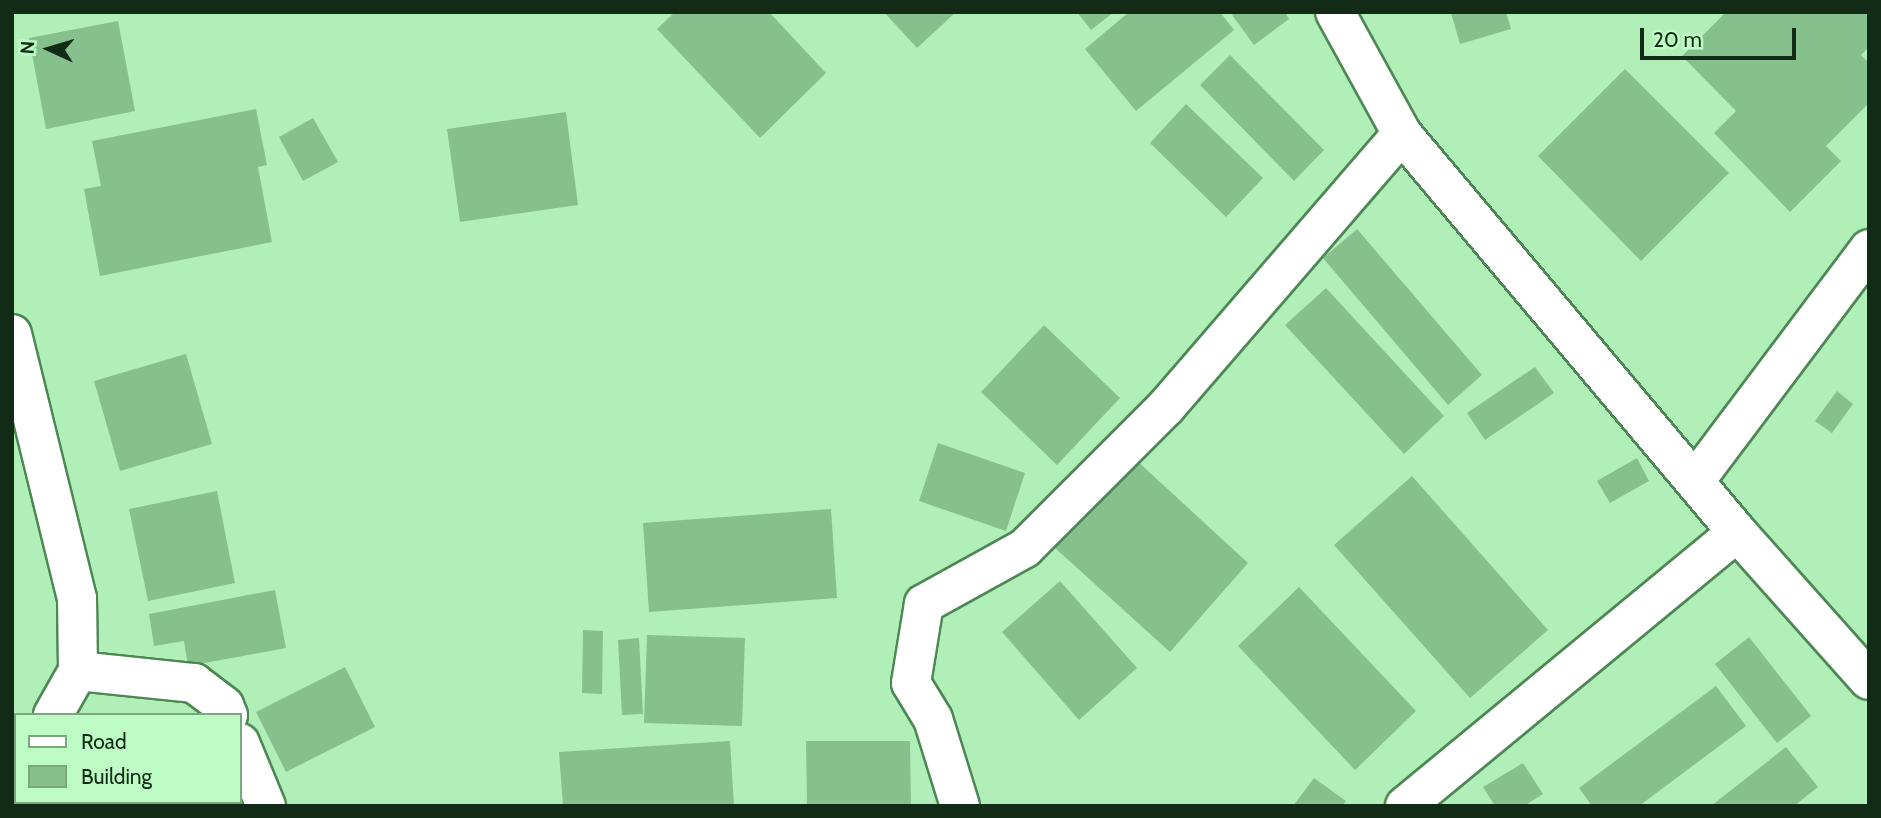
<!DOCTYPE html>
<style>
body{margin:0}
#map{position:relative;width:1881px;height:818px;overflow:hidden;background:#b1efb8;font-family:Cabin,sans-serif}
div>[style]{position:absolute}
[style*='--x']{left:calc(var(--x)*1px);top:calc(var(--y)*1px);width:calc(var(--w)*1px);rotate:calc(var(--a)*1deg)}
.building>*{inset:0;background:#86c18d}
.roads{filter:drop-shadow(2px 0 #4d8755) drop-shadow(-2px 0 #4d8755) drop-shadow(0 2px #4d8755) drop-shadow(0 -2px #4d8755)}
.minor>*{height:38px;margin:-19px;padding:0 19px;transform-origin:19px;border-radius:19px;background:#fff}
.tertiary>*{height:38px;margin:-19px;padding:0 19px;transform-origin:19px;border-radius:19px;background:#fff}
span{translate:-50% -50%;white-space:nowrap;text-align:center;line-height:1.15;-webkit-text-stroke:5px #befcc5;paint-order:stroke}
.frame{position:absolute;inset:0;border:14px solid #122b16;pointer-events:none}
.legend{position:absolute;left:14px;top:713px;width:228px;height:91px;box-sizing:border-box;background:#befcc5;border:2px solid #79a87f;margin:0;padding:9px 12px;list-style:none;font-size:21px;color:#122b16}
.legend li{display:flex;align-items:center;gap:14px;height:35px}
.legend b{width:35px;border:2px solid #79a87f}
.north{position:absolute;left:14px;top:14px;width:70px;height:70px;-webkit-text-stroke:5px #befcc5;paint-order:stroke;rotate:274deg;font-size:19px;font-weight:700;line-height:28px;text-align:center;color:#122b16}
.north::after{content:'';display:block;margin:auto;width:24px;height:32px;background:#122b16;clip-path:polygon(50% 0,100% 100%,50% 72%,0 100%)}
.scale{position:absolute;left:1640px;top:28px;width:156px;height:32px;box-sizing:border-box;border:4px solid #122b16;border-top:0;padding-left:9px;font-size:21px;line-height:24px;white-space:nowrap;color:#122b16;-webkit-text-stroke:5px #befcc5;paint-order:stroke}
</style>
<div id="map">
<div class="building">
<i style="clip-path:polygon(675px 12px,769px 12px,826px 73px,760px 138px,657px 29px)"></i>
<i style="clip-path:polygon(884px 12px,956px 12px,917px 48px)"></i>
<i style="clip-path:polygon(1077px 12px,1114px 12px,1091px 30px)"></i>
<i style="clip-path:polygon(1129px 12px,1220px 12px,1234px 30px,1136px 111px,1085px 49px)"></i>
<i style="clip-path:polygon(1230px 12px,1285px 12px,1289px 19px,1254px 45px)"></i>
<i style="clip-path:polygon(1506px 12px,1511px 29px,1460px 44px,1451px 13px)"></i>
<i style="clip-path:polygon(1726px 12px,1869px 14px,1869px 47px,1861px 55px,1869px 63px,1869px 103px,1826px 146px,1841px 161px,1790px 212px,1714px 133px,1736px 111px,1682px 56px)"></i>
<i style="clip-path:polygon(118px 21px,135px 111px,46px 129px,29px 38px)"></i>
<i style="clip-path:polygon(1230px 55px,1324px 150px,1294px 181px,1200px 85px)"></i>
<i style="clip-path:polygon(1625px 69px,1729px 173px,1641px 261px,1538px 156px)"></i>
<i style="clip-path:polygon(1186px 104px,1263px 178px,1226px 217px,1150px 143px)"></i>
<i style="clip-path:polygon(256px 109px,267px 165px,258px 167px,272px 242px,100px 276px,84px 189px,101px 186px,92px 141px)"></i>
<i style="clip-path:polygon(566px 112px,578px 205px,460px 222px,447px 129px)"></i>
<i style="clip-path:polygon(313px 118px,338px 162px,303px 181px,279px 137px)"></i>
<i style="clip-path:polygon(1357px 229px,1482px 375px,1448px 405px,1323px 258px)"></i>
<i style="clip-path:polygon(1326px 288px,1444px 416px,1404px 454px,1285px 325px)"></i>
<i style="clip-path:polygon(1044px 325px,1120px 398px,1057px 465px,981px 392px)"></i>
<i style="clip-path:polygon(186px 354px,212px 444px,120px 471px,94px 381px)"></i>
<i style="clip-path:polygon(1535px 367px,1554px 393px,1485px 440px,1467px 413px)"></i>
<i style="clip-path:polygon(1837px 391px,1853px 404px,1832px 433px,1815px 421px)"></i>
<i style="clip-path:polygon(938px 443px,1025px 473px,1006px 531px,919px 501px)"></i>
<i style="clip-path:polygon(1637px 458px,1649px 481px,1610px 503px,1597px 481px)"></i>
<i style="clip-path:polygon(1135px 459px,1248px 563px,1170px 652px,1055px 548px)"></i>
<i style="clip-path:polygon(1412px 476px,1548px 630px,1470px 698px,1334px 545px)"></i>
<i style="clip-path:polygon(217px 491px,235px 583px,148px 601px,129px 509px)"></i>
<i style="clip-path:polygon(831px 509px,837px 598px,649px 612px,643px 523px)"></i>
<i style="clip-path:polygon(1060px 581px,1137px 668px,1079px 720px,1002px 632px)"></i>
<i style="clip-path:polygon(1299px 587px,1416px 711px,1355px 770px,1238px 646px)"></i>
<i style="clip-path:polygon(275px 590px,286px 648px,188px 666px,184px 641px,154px 646px,149px 614px)"></i>
<i style="clip-path:polygon(583px 630px,603px 631px,602px 694px,582px 693px)"></i>
<i style="clip-path:polygon(647px 635px,745px 638px,742px 726px,644px 723px)"></i>
<i style="clip-path:polygon(1749px 637px,1811px 716px,1777px 743px,1715px 664px)"></i>
<i style="clip-path:polygon(639px 638px,643px 714px,622px 715px,618px 640px)"></i>
<i style="clip-path:polygon(345px 667px,375px 727px,286px 772px,256px 712px)"></i>
<i style="clip-path:polygon(1716px 686px,1746px 726px,1639px 806px,1592px 806px,1579px 788px)"></i>
<i style="clip-path:polygon(730px 741px,734px 806px,563px 806px,559px 752px)"></i>
<i style="clip-path:polygon(806px 741px,910px 741px,911px 806px,807px 806px)"></i>
<i style="clip-path:polygon(1786px 747px,1818px 787px,1794px 806px,1711px 806px)"></i>
<i style="clip-path:polygon(1523px 763px,1543px 794px,1524px 806px,1495px 806px,1483px 787px)"></i>
<i style="clip-path:polygon(240px 770px,252px 806px,140px 806px,139px 802px,240px 802px)"></i>
<i style="clip-path:polygon(1314px 778px,1346px 801px,1342px 806px,1293px 806px)"></i>
<i style="clip-path:polygon(24px 802px,96px 802px,98px 806px,16px 806px)"></i>
</div>
<div class="roads">
<div class="minor">
<i style="--x:12;--y:334;--w:272;--a:76.2"></i>
<i style="--x:77;--y:598;--w:73;--a:89.2"></i>
<i style="--x:78;--y:671;--w:51;--a:119.6"></i>
<i style="--x:1695;--y:481;--w:290;--a:-53.1"></i>
<i style="--x:78;--y:671;--w:117;--a:5.9"></i>
<i style="--x:194;--y:683;--w:38;--a:37"></i>
<i style="--x:224;--y:706;--w:10;--a:66"></i>
<i style="--x:240;--y:743;--w:68;--a:67.6"></i>
<i style="--x:12;--y:752;--w:4;--a:-27"></i>
<i style="--x:960;--y:806;--w:91;--a:-107.2"></i>
<i style="--x:933;--y:719;--w:42;--a:-121.4"></i>
<i style="--x:911;--y:683;--w:80;--a:-80.7"></i>
<i style="--x:924;--y:604;--w:115;--a:-29"></i>
<i style="--x:1025;--y:548;--w:199;--a:-45"></i>
<i style="--x:1166;--y:407;--w:361;--a:-49.2"></i>
<i style="--x:1405;--y:806;--w:430;--a:-39.5"></i>
</div>
<div class="tertiary">
<i style="--x:1335;--y:12;--w:139;--a:61.2"></i>
<i style="--x:1402;--y:134;--w:520;--a:49.91"></i>
<i style="--x:1737;--y:532;--w:198;--a:48.3"></i>
</div>
</div>
<div class="frame"></div>
<ul class="legend">
<li><b style="height:9px;background:#fff"></b>Road</li>
<li><b style="height:19px;background:#86c18d"></b>Building</li>
</ul>
<div class="north">N</div>
<div class="scale">20 m</div>
</div>
